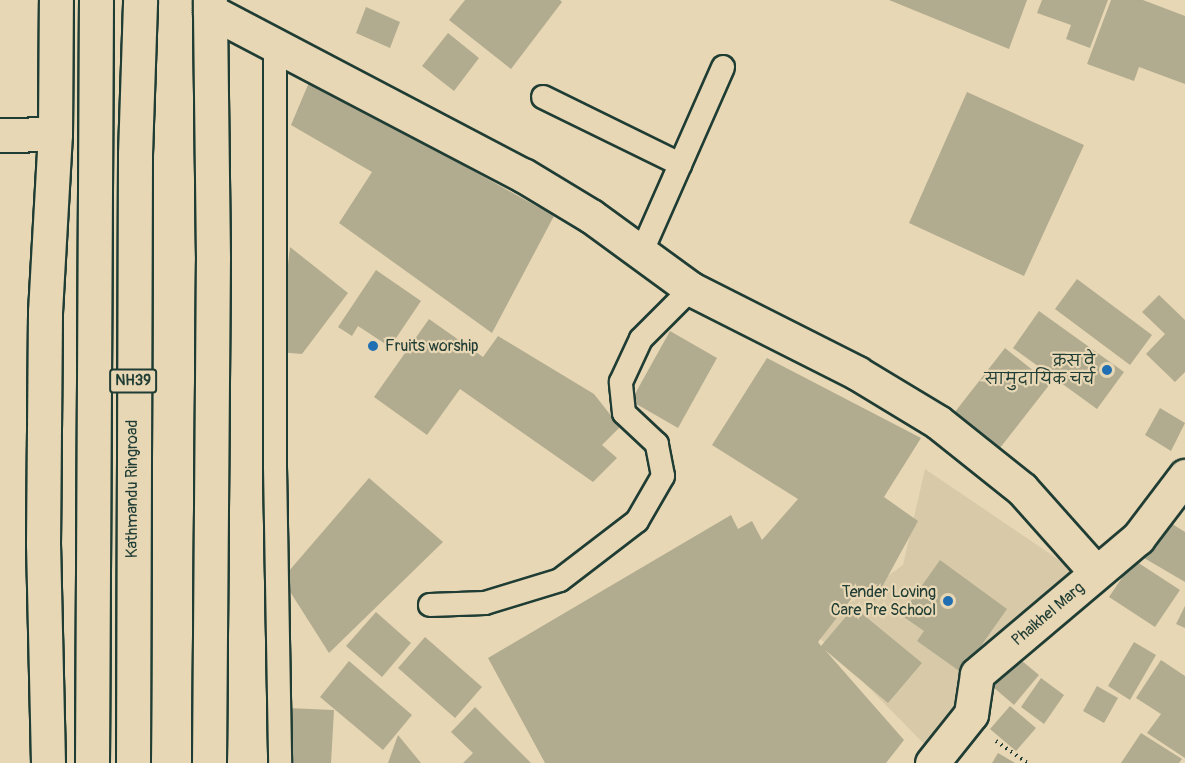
<!DOCTYPE html>
<meta charset="utf-8">
<style>
body{margin:0}
#map{position:relative;width:1185px;height:763px;overflow:hidden;background:#e8d7b4;font-family:Pangolin,"Playpen Sans Deva",sans-serif}
div>[style]{position:absolute}
[style*='--x']{left:calc(var(--x)*1px);top:calc(var(--y)*1px);width:calc(var(--w)*1px);rotate:calc(var(--a)*1deg)}
.built>*{inset:0;background:#d8caa9}
.building>*{inset:0;background:#b1ac90}
.path>*{height:4px;margin-top:-2px;transform-origin:0;background:repeating-linear-gradient(90deg,#1f3d34 0 1.5px,transparent 0 6px)}
.roads{filter:drop-shadow(2px 0 #1f3d34) drop-shadow(-2px 0 #1f3d34) drop-shadow(0 2px #1f3d34) drop-shadow(0 -2px #1f3d34)}
.lane>*{height:22px;margin:-11px;padding:0 11px;transform-origin:11px;border-radius:11px;background:#e8d7b4}
.street>*{height:33px;margin:-16.5px;padding:0 16.5px;transform-origin:16.5px;border-radius:16.5px;background:#e8d7b4}
.primary>*{height:33px;margin:-16.5px;padding:0 16.5px;transform-origin:16.5px;border-radius:16.5px;background:#e8d7b4}
.highway>*{height:33px;margin:-16.5px;padding:0 16.5px;transform-origin:16.5px;border-radius:16.5px;background:#e8d7b4}
.dots>*{width:16px;height:16px;translate:-50% -50%;box-sizing:border-box;border:3px solid #e8d7b4;border-radius:50%}
span{translate:-50% -50%;white-space:nowrap;text-align:center;line-height:1.15;-webkit-text-stroke:4.5px #e8d7b4;paint-order:stroke}
.shield-label span{padding:2px 4px;background:#e8d7b4;border:2px solid;border-radius:4px;-webkit-text-stroke-width:0}
.shield-label{font-size:15px;color:#1f3d34;font-weight:700}
.poi-label{font-size:16px;color:#1f3d34}
.left{translate:0 -50%;text-align:left}
.right{translate:-100% -50%;text-align:right}
.street-label{font-size:16px;color:#1f3d34}
</style>
<div id="map">
<div class="built">
<i style="clip-path:polygon(925px 469px,1077px 572px,927px 747px,812px 630px,903px 565px)"></i>
</div>
<div class="building">
<i style="clip-path:polygon(465px 0,560px 0,562px 2px,511px 69px,449px 20px)"></i>
<i style="clip-path:polygon(889px 0,1027px 0,1009px 49px)"></i>
<i style="clip-path:polygon(1042px 0,1108px 0,1090px 48px,1066px 39px,1071px 25px,1037px 13px)"></i>
<i style="clip-path:polygon(1111px 0,1143px 0,1185px 16px,1185px 84px,1139px 67px,1134px 81px,1087px 64px)"></i>
<i style="clip-path:polygon(366px 7px,400px 22px,390px 48px,356px 33px)"></i>
<i style="clip-path:polygon(448px 33px,479px 58px,454px 91px,422px 66px)"></i>
<i style="clip-path:polygon(310px 80px,554px 216px,492px 333px,339px 223px,372px 172px,291px 125px)"></i>
<i style="clip-path:polygon(967px 92px,1084px 145px,1024px 276px,909px 223px)"></i>
<i style="clip-path:polygon(290px 247px,348px 293px,302px 354px,278px 352px)"></i>
<i style="clip-path:polygon(376px 270px,421px 301px,390px 347px,358px 326px,352px 336px,338px 327px)"></i>
<i style="clip-path:polygon(1077px 279px,1152px 335px,1130px 365px,1055px 309px)"></i>
<i style="clip-path:polygon(1159px 295px,1185px 320px,1185px 372px,1175px 382px,1146px 354px,1165px 334px,1142px 312px)"></i>
<i style="clip-path:polygon(1039px 311px,1124px 372px,1097px 409px,1013px 348px)"></i>
<i style="clip-path:polygon(429px 319px,483px 357px,498px 336px,594px 394px,620px 427px,602px 445px,617px 458px,593px 482px,460px 389px,427px 435px,374px 397px)"></i>
<i style="clip-path:polygon(670px 331px,717px 358px,678px 428px,631px 401px)"></i>
<i style="clip-path:polygon(1005px 348px,1050px 384px,996px 453px,951px 417px)"></i>
<i style="clip-path:polygon(767px 358px,921px 438px,884px 497px,918px 521px,875px 600px,859px 589px,818px 642px,821px 646px,854px 607px,922px 663px,888px 703px,825px 650px,904px 740px,886px 763px,545px 763px,488px 658px,731px 515px,738px 529px,752px 521px,762px 540px,798px 499px,712px 445px)"></i>
<i style="clip-path:polygon(1160px 408px,1185px 423px,1171px 451px,1145px 435px)"></i>
<i style="clip-path:polygon(369px 478px,443px 542px,329px 653px,282px 579px)"></i>
<i style="clip-path:polygon(1166px 520px,1185px 532px,1185px 582px,1144px 558px)"></i>
<i style="clip-path:polygon(940px 560px,1007px 609px,962px 673px,917px 641px,924px 631px,901px 615px)"></i>
<i style="clip-path:polygon(1134px 560px,1180px 590px,1155px 627px,1109px 597px)"></i>
<i style="clip-path:polygon(1185px 606px,1185px 628px,1176px 624px)"></i>
<i style="clip-path:polygon(376px 612px,411px 643px,382px 677px,346px 646px)"></i>
<i style="clip-path:polygon(425px 637px,482px 687px,455px 718px,398px 668px)"></i>
<i style="clip-path:polygon(1134px 642px,1156px 655px,1130px 700px,1108px 686px)"></i>
<i style="clip-path:polygon(1010px 651px,1039px 675px,1014px 705px,985px 680px)"></i>
<i style="clip-path:polygon(1161px 660px,1185px 676px,1185px 758px,1147px 733px,1161px 714px,1136px 698px)"></i>
<i style="clip-path:polygon(349px 661px,412px 715px,383px 750px,320px 697px)"></i>
<i style="clip-path:polygon(1041px 678px,1064px 695px,1044px 724px,1021px 707px)"></i>
<i style="clip-path:polygon(1097px 686px,1118px 698px,1104px 723px,1083px 711px)"></i>
<i style="clip-path:polygon(1010px 706px,1036px 728px,1016px 751px,990px 729px)"></i>
<i style="clip-path:polygon(475px 707px,531px 763px,463px 763px,473px 753px,451px 732px)"></i>
<i style="clip-path:polygon(287px 708px,334px 710px,331px 763px,284px 763px)"></i>
<i style="clip-path:polygon(1141px 733px,1182px 759px,1179px 763px,1121px 763px)"></i>
<i style="clip-path:polygon(398px 735px,421px 763px,388px 763px)"></i>
<i style="clip-path:polygon(998px 753px,1015px 763px,992px 763px)"></i>
</div>
<div class="path">
<i style="--x:996;--y:741;--w:38;--a:35"></i>
</div>
<div class="roads">
<div class="lane">
<i style="--x:275;--y:45;--w:422;--a:90"></i>
<i style="--x:275;--y:467;--w:296;--a:89"></i>
<i style="--x:543;--y:97;--w:153;--a:26.1"></i>
<i style="--x:642;--y:251;--w:201;--a:-66.2"></i>
<i style="--x:430;--y:605;--w:55;--a:-2.1"></i>
<i style="--x:485;--y:603;--w:78;--a:-17"></i>
<i style="--x:560;--y:580;--w:97;--a:-37.5"></i>
<i style="--x:637;--y:521;--w:52;--a:-60"></i>
<i style="--x:663;--y:476;--w:33;--a:-101"></i>
<i style="--x:657;--y:444;--w:45;--a:-136.8"></i>
<i style="--x:624;--y:413;--w:31;--a:-96"></i>
<i style="--x:621;--y:382;--w:47;--a:-65.1"></i>
<i style="--x:641;--y:339;--w:71;--a:-45"></i>
</div>
<div class="street">
<i style="--x:210;--y:11;--w:353;--a:27.7"></i>
<i style="--x:523;--y:175;--w:79;--a:31.1"></i>
<i style="--x:591;--y:216;--w:124;--a:36.1"></i>
<i style="--x:691;--y:289;--w:186;--a:26.8"></i>
<i style="--x:857;--y:373;--w:95;--a:31.2"></i>
<i style="--x:938;--y:422;--w:107;--a:38.6"></i>
<i style="--x:1022;--y:489;--w:111;--a:48.3"></i>
<i style="--x:0;--y:135;--w:55;--a:-1"></i>
<i style="--x:932;--y:763;--w:63;--a:-51.5"></i>
<i style="--x:971;--y:714;--w:40;--a:-81.5"></i>
<i style="--x:977;--y:674;--w:211;--a:-40.2"></i>
<i style="--x:1138;--y:538;--w:78;--a:-52.8"></i>
</div>
<div class="primary">
<i style="--x:48;--y:763;--w:219;--a:-91.3"></i>
<i style="--x:43;--y:544;--w:232;--a:-89.5"></i>
<i style="--x:45;--y:312;--w:178;--a:-86.8"></i>
<i style="--x:55;--y:134;--w:134;--a:-89.6"></i>
<i style="--x:209;--y:763;--w:505;--a:-89.55"></i>
<i style="--x:213;--y:258;--w:258;--a:-90.7"></i>
</div>
<div class="highway">
<i style="--x:92;--y:763;--w:763;--a:-89.7"></i>
<i style="--x:133;--y:763;--w:609;--a:-89.81"></i>
<i style="--x:135;--y:154;--w:154;--a:-88.1"></i>
</div>
</div>
<div class="dots">
<i style="left:373px;top:346px;background:#1f6fb2"></i>
<i style="left:1107px;top:370px;background:#1f6fb2"></i>
<i style="left:948px;top:601px;background:#1f6fb2"></i>
</div>
<div class="shield-label">
<span style="left:133px;top:381px">NH39</span>
</div>
<div class="poi-label">
<span class="left" style="left:385px;top:346px">Fruits worship</span>
<span class="right" style="left:1095px;top:370px">क्रस वे<br>सामुदायिक चर्च</span>
<span class="right" style="left:936px;top:601px">Tender Loving<br>Care Pre School</span>
</div>
<div class="street-label">
<span style="left:132px;top:489px;rotate:-90deg">Kathmandu Ringroad</span>
<span style="left:1048px;top:614px;rotate:-40deg">Phaikhel Marg</span>
</div>
</div>
